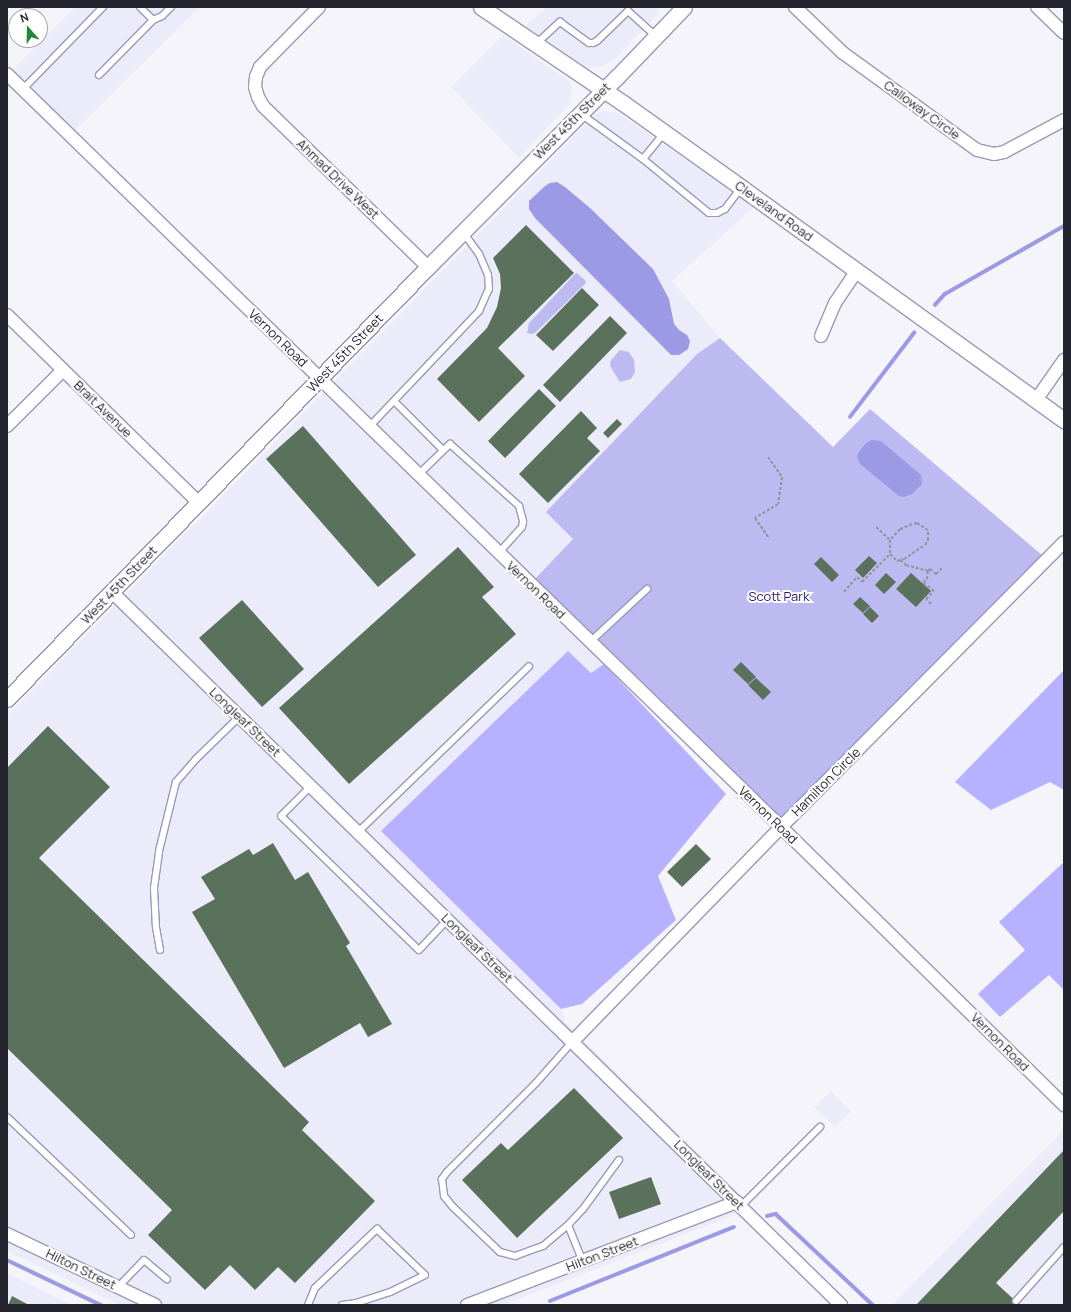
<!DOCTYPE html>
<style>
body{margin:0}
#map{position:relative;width:1071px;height:1312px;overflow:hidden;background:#f4f4fa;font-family:Manrope,sans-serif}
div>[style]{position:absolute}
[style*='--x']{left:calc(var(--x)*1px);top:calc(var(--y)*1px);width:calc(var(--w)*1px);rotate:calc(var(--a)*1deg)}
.built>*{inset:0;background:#ebebfa}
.green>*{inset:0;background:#bcbaf0}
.forest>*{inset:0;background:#b6b2ff}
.water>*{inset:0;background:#9d9ae5}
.stream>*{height:3.5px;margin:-1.75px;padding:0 1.75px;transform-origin:1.75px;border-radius:1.75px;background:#9d9ae5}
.building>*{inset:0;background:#5a715c}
.path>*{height:2px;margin-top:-1px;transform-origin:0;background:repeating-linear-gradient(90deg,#93939c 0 3px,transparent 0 5px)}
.roads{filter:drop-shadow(1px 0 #9a9ab7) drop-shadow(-1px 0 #9a9ab7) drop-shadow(0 1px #9a9ab7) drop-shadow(0 -1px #9a9ab7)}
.service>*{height:6px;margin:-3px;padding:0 3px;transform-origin:3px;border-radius:3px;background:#fff}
.minor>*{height:12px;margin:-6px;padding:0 6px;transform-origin:6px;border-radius:6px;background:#fff}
.tertiary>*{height:15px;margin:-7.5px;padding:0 7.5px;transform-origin:7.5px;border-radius:7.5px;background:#fff}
span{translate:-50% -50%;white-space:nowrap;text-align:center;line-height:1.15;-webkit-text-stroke:4px #fff;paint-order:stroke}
.street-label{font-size:13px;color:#252530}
.park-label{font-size:13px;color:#2c176d}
.frame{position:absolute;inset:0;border:8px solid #252530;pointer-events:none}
.north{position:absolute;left:8px;top:8px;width:40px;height:40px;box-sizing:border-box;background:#fff;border:1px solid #a8a8ac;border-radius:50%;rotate:340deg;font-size:11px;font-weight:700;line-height:16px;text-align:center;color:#252530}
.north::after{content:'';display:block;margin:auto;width:14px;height:18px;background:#228539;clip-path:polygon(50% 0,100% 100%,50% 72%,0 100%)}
</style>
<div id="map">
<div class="built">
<i style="clip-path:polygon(76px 7px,200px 7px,75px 130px,12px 71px)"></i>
<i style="clip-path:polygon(546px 7px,655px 7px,660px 12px,611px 62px,603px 66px,591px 68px,583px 65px,526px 26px)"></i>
<i style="clip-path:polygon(503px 35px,569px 81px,571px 86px,572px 96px,569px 104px,519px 158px,451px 87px)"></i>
<i style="clip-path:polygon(602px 111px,618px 113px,754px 207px,672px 281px,720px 338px,697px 354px,574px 539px,614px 657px,591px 673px,568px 651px,381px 831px,561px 1009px,565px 1022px,742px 1196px,737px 1214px,503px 1305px,120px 1305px,7px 1251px,7px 716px,595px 115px)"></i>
<i style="clip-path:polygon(831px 1091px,851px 1111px,835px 1127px,814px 1107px)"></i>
<i style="clip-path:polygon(1064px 1130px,1064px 1305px,892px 1305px,995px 1200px)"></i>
<i style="clip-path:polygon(7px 1273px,71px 1305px,7px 1305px)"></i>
</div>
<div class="green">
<i style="clip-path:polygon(577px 273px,585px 280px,586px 283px,535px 333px,532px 334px,527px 333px,529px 323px,575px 274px)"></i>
<i style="clip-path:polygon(720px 338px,833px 447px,870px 409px,1043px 556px,781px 820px,534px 580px,573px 539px,546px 512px,697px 354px)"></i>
<i style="clip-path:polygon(620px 350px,629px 352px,634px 360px,635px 372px,631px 379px,620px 382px,610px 366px,611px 360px)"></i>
</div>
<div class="forest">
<i style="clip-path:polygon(568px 651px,591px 673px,604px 664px,726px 794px,658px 876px,676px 920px,582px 1004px,561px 1009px,381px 831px)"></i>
<i style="clip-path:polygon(1064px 670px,1064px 790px,1050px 782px,991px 810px,955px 782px)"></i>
<i style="clip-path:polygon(1064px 862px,1064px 990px,1049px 975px,1000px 1017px,978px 994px,1025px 950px,999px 922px)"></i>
</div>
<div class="water">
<i style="clip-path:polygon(557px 182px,565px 187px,590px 208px,653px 269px,669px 299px,674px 324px,679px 330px,687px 335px,690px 341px,688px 349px,679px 355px,671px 355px,535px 218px,529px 209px,529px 201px,545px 186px,550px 183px)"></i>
<i style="clip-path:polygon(871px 440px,881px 441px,921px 475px,922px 484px,912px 494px,904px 497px,899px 496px,860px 464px,857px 457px,859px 452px,865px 444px)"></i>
</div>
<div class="stream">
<i style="--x:935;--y:305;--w:15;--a:-48"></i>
<i style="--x:945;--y:294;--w:137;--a:-29.7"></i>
<i style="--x:850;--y:417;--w:106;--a:-52.7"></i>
<i style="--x:767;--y:1216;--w:9;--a:-13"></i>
<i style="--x:776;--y:1214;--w:133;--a:43.2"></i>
<i style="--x:7;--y:1260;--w:104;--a:25.6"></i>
<i style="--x:550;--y:1301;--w:198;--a:-21.9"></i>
</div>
<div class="building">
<i style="clip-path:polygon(526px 225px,574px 273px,498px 348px,525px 376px,479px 422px,437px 379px,487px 328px,497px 307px,501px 288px,500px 274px,493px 258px)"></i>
<i style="clip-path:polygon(582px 288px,599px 305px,553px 351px,536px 335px)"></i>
<i style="clip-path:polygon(610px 316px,627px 333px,560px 402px,543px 385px)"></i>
<i style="clip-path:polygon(539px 389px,556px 406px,505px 458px,488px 441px)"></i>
<i style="clip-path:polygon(581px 411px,597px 428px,587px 438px,600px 451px,548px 503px,519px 474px)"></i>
<i style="clip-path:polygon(617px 419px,622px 424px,608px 438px,603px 433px)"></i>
<i style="clip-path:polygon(303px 426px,416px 555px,378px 587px,266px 459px)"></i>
<i style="clip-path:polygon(458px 547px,494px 587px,482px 597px,516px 634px,349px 784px,279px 708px)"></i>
<i style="clip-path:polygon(869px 556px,877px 563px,863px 578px,855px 570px)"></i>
<i style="clip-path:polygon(821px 557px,839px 575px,832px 582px,814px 564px)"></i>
<i style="clip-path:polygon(886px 573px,896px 582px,884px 594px,875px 585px)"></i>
<i style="clip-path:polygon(911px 573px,931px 591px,916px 607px,896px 589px)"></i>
<i style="clip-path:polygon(860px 597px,870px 606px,863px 613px,853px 604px)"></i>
<i style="clip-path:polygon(242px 600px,304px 669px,262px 707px,199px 638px)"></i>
<i style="clip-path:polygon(870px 607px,879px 616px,872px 623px,863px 614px)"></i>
<i style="clip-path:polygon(741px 662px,756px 677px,748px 684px,733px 670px)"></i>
<i style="clip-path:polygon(756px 678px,771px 692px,763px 700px,748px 685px)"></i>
<i style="clip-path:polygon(48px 726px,110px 787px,39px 858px,309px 1122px,302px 1130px,375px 1201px,295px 1283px,278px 1267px,255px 1290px,230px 1265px,205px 1290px,148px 1235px,172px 1210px,7px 1048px,7px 768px)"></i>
<i style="clip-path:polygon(273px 843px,295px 880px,308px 872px,350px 943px,346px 946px,392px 1024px,368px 1037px,360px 1023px,284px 1068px,192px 912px,215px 899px,201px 877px,249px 849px,253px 855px)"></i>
<i style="clip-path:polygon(696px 844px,711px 859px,682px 887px,667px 872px)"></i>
<i style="clip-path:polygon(574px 1088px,623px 1138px,517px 1238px,462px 1180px,501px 1143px,508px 1150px)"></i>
<i style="clip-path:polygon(1064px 1150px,1064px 1211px,996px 1283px,1020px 1305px,917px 1304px)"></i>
<i style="clip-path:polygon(651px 1177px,661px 1204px,619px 1219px,609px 1192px)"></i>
<i style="clip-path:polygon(12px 1296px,29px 1305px,8px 1305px)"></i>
</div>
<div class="path">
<i style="--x:768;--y:457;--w:24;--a:55"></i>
<i style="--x:782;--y:477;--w:27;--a:98"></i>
<i style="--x:778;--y:504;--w:27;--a:149"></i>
<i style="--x:755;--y:518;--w:24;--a:55"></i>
<i style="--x:876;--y:527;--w:19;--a:43"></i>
<i style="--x:890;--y:540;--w:14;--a:90"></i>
<i style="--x:890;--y:554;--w:10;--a:45"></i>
<i style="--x:897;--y:561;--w:7;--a:-16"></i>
<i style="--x:904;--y:559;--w:25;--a:-34"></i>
<i style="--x:925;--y:545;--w:6;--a:-59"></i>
<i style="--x:928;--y:540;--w:10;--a:-90"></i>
<i style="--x:928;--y:530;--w:13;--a:-148"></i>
<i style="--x:917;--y:523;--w:5;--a:169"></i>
<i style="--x:912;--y:524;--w:13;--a:157"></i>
<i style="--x:900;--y:529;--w:15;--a:132"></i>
<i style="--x:900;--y:560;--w:8;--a:40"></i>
<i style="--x:906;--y:565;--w:23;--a:15"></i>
<i style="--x:844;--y:592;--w:20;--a:-49"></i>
<i style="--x:857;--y:577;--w:7;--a:45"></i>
<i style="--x:862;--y:582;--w:40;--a:-45"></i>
<i style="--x:931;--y:604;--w:7;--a:-135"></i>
<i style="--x:926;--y:599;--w:11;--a:-45"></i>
<i style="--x:934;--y:591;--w:14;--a:-141"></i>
<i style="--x:923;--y:582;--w:5;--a:-37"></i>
<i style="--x:927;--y:579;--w:8;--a:-83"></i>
<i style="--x:928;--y:571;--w:3;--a:-45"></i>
<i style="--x:930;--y:569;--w:8;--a:40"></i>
<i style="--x:936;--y:574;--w:10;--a:-45"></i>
</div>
<div class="roads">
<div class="service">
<i style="--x:140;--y:7;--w:18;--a:45"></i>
<i style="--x:536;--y:44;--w:33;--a:-43"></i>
<i style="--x:560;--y:22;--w:36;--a:36"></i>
<i style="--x:589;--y:43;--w:4;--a:0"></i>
<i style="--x:593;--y:43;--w:4;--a:-27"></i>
<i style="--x:597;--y:41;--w:43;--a:-44.1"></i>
<i style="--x:628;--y:11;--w:38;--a:42"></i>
<i style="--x:99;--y:75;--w:77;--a:-45.5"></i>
<i style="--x:153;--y:20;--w:10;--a:-24"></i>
<i style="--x:162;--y:16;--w:13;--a:-45"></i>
<i style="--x:23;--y:89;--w:115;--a:-45.7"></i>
<i style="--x:581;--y:114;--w:77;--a:36"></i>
<i style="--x:643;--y:159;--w:85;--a:39.3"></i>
<i style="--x:709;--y:213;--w:8;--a:0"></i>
<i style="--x:717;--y:213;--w:9;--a:-27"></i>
<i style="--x:725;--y:209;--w:26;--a:-53"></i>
<i style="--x:643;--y:159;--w:33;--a:-51"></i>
<i style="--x:394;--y:401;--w:69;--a:45"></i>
<i style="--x:369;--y:427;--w:160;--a:-46.5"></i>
<i style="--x:479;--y:311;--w:24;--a:-66"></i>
<i style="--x:489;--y:289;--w:14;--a:-94"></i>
<i style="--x:488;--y:275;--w:23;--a:-113"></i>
<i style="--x:479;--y:254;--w:26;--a:-126"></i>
<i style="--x:418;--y:475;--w:45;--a:-44.1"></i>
<i style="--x:450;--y:444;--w:93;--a:41.9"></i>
<i style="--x:519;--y:506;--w:16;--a:75"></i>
<i style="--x:523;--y:521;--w:6;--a:99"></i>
<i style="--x:522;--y:527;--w:36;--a:132"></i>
<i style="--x:590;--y:642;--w:78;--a:-42.9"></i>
<i style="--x:311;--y:786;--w:42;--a:135"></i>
<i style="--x:281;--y:816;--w:192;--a:44.2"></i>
<i style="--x:419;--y:950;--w:42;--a:-46.9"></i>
<i style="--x:358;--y:832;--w:238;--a:-44.1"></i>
<i style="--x:160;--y:950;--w:22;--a:-100"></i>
<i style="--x:156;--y:928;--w:40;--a:-92.9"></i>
<i style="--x:154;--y:888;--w:37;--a:-82"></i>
<i style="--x:159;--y:851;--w:71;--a:-76.2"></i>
<i style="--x:176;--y:782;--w:30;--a:-49"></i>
<i style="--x:196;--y:759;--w:62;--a:-44.3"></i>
<i style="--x:573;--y:1041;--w:56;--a:131.4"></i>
<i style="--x:536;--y:1083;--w:126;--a:135"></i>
<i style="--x:447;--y:1172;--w:9;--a:126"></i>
<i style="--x:442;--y:1179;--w:17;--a:83"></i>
<i style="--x:444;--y:1196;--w:14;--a:51"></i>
<i style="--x:453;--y:1207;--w:65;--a:43.8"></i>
<i style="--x:500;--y:1252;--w:16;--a:15"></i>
<i style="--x:515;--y:1256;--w:30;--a:-20"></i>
<i style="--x:543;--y:1246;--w:31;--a:-40"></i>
<i style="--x:567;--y:1226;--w:23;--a:-47"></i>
<i style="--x:583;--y:1209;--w:61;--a:-53.7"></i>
<i style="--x:7;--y:1117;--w:171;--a:43.6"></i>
<i style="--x:741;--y:1206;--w:112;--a:-45"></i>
<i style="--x:568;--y:1225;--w:40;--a:68"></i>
<i style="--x:118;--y:1287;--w:37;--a:-46"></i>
<i style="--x:144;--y:1260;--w:30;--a:40"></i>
<i style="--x:1016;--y:1301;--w:72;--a:-48.4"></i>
<i style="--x:308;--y:1305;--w:18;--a:-68"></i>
<i style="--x:315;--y:1288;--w:86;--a:-43.6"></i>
<i style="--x:377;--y:1229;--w:66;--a:43.8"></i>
<i style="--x:425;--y:1275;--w:39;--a:154"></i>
<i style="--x:390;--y:1292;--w:36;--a:162"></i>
<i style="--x:356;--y:1303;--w:14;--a:172"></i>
</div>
<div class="minor">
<i style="--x:319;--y:7;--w:84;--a:134.5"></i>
<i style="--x:260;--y:67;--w:11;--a:112"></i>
<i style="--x:256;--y:77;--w:10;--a:96"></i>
<i style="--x:255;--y:87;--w:10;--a:73"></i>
<i style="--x:258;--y:97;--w:10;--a:61"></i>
<i style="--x:263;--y:106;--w:231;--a:44.3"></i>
<i style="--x:795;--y:7;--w:66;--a:43.8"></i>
<i style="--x:843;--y:53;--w:165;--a:35.9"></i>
<i style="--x:977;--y:150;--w:17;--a:13"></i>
<i style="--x:994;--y:154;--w:10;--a:-11"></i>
<i style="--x:1004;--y:152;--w:68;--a:-28.1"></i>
<i style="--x:1037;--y:7;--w:37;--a:44"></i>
<i style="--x:7;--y:74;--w:1080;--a:44.21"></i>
<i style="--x:781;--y:827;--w:397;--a:44.5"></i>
<i style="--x:7;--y:315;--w:267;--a:44.4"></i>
<i style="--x:821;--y:336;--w:36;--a:-67"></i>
<i style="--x:835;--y:303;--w:40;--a:-56"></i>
<i style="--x:1036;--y:400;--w:49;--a:-55"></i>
<i style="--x:7;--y:426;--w:79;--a:-45"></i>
<i style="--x:112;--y:592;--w:1020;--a:44.36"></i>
<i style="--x:573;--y:1041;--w:313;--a:-45.8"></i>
<i style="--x:791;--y:817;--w:387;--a:-45.2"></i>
<i style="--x:7;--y:1234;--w:164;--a:25.6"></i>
<i style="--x:467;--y:1305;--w:289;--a:-20.9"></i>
</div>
<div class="tertiary">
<i style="--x:481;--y:7;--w:171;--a:34.1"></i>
<i style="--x:623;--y:103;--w:146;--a:35.5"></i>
<i style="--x:742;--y:188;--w:397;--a:35.8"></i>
<i style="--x:7;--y:699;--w:603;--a:-45.74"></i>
<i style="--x:428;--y:267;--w:267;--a:-45.2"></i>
<i style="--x:616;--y:78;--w:98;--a:-46.2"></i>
</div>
</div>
<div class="street-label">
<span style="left:922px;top:110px;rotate:36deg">Calloway Circle</span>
<span style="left:572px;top:121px;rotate:-45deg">West 45th Street</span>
<span style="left:338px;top:179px;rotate:44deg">Ahmad Drive West</span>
<span style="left:774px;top:211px;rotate:36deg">Cleveland Road</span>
<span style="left:278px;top:338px;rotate:44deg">Vernon Road</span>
<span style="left:345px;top:353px;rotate:-46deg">West 45th Street</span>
<span style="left:103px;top:409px;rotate:44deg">Brait Avenue</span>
<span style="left:119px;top:585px;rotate:-46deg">West 45th Street</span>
<span style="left:536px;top:590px;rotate:44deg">Vernon Road</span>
<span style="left:245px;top:722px;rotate:44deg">Longleaf Street</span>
<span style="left:826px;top:782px;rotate:-45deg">Hamilton Circle</span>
<span style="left:768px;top:815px;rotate:44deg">Vernon Road</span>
<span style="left:477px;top:948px;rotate:44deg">Longleaf Street</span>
<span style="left:1000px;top:1042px;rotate:45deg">Vernon Road</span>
<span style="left:709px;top:1175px;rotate:45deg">Longleaf Street</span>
<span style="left:602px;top:1254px;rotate:-21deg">Hilton Street</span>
<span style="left:81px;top:1269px;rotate:26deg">Hilton Street</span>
</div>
<div class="park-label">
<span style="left:779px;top:596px">Scott Park</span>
</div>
<div class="frame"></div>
<div class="north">N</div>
</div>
